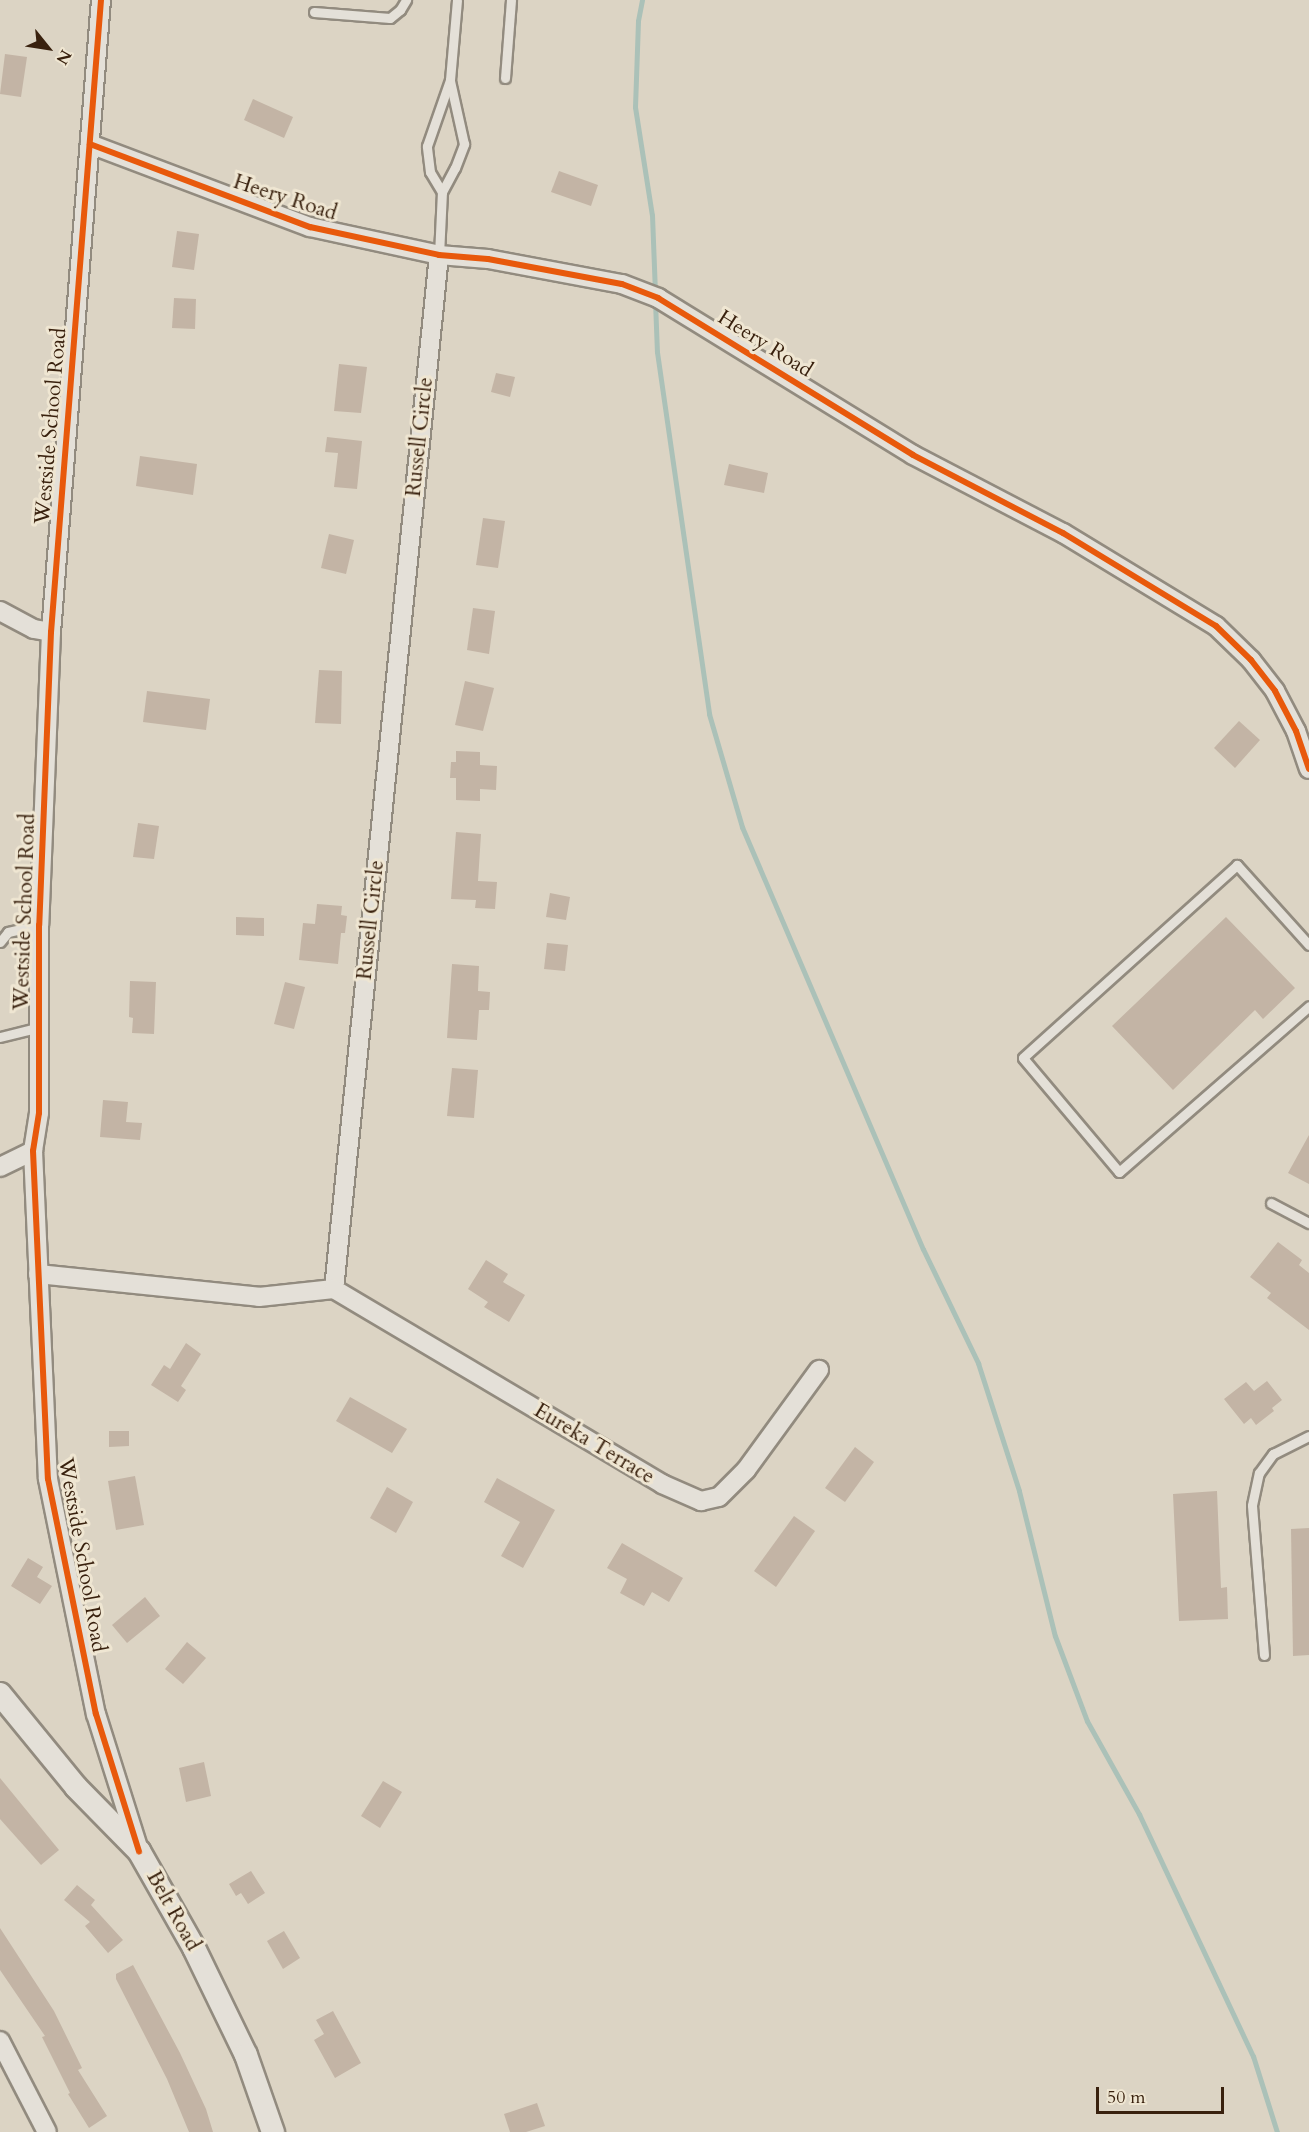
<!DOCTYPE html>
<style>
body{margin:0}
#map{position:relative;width:1309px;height:2132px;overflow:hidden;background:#dcd4c4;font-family:Cardo,serif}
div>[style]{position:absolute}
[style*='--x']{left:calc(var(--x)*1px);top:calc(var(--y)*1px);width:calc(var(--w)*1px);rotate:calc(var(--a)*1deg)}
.stream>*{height:5px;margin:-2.5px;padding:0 2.5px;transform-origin:2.5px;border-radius:2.5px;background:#abc1b8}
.building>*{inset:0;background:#c3b4a5}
.roads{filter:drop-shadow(2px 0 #928b7f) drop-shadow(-2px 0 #928b7f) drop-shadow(0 2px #928b7f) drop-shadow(0 -2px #928b7f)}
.service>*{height:9px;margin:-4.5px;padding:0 4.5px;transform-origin:4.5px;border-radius:4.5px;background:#e4e0d8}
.minor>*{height:18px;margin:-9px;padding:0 9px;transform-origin:9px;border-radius:9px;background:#e4e0d8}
.tertiary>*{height:22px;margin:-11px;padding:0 11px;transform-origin:11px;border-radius:11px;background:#e4e0d8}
.cycleway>*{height:6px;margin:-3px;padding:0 3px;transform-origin:3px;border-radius:3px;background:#e8590c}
span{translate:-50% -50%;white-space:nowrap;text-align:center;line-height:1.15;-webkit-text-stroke:6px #efe6d2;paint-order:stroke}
.street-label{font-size:21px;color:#39210e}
.north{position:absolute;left:18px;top:18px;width:60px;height:60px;-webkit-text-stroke:4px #efe6d2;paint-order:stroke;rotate:120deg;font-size:16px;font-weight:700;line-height:24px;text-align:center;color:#39210e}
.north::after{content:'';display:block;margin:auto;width:21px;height:27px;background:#39210e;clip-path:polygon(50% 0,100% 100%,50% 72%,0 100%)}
.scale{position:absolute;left:1096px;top:2087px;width:128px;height:27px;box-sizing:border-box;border:3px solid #39210e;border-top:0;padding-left:8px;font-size:18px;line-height:21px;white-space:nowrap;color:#39210e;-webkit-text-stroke:4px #efe6d2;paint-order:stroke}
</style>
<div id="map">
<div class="stream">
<i style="--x:642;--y:0;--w:21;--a:101"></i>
<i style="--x:638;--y:21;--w:86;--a:92"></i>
<i style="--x:635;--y:107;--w:109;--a:81.1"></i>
<i style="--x:652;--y:215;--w:77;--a:87.8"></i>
<i style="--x:655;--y:301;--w:51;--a:87.8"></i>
<i style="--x:657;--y:352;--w:366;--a:81.8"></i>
<i style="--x:709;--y:714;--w:118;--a:73.7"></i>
<i style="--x:742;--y:827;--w:459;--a:66.8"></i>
<i style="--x:923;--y:1249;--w:127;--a:64.2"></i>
<i style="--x:978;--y:1363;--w:134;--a:72.2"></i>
<i style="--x:1019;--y:1491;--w:149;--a:76.1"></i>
<i style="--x:1055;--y:1636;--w:91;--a:69.4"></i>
<i style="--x:1087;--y:1721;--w:107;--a:60.8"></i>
<i style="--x:1139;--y:1814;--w:268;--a:64.8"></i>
<i style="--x:1253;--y:2056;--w:80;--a:72.5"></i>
</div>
<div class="building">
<i style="clip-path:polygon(5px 54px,27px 57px,21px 97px,0 94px)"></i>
<i style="clip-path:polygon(253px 99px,293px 117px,284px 138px,244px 120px)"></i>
<i style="clip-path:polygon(559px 171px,598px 185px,591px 206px,551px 192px)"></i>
<i style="clip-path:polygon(177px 231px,199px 234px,194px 270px,172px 267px)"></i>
<i style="clip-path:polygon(174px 298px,196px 299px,195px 329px,172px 328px)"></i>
<i style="clip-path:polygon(339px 364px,367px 367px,361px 413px,334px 411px)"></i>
<i style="clip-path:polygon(496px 373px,515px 377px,510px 397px,491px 392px)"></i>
<i style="clip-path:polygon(327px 437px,362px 441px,357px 489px,334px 487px,338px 453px,325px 452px)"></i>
<i style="clip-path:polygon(140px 456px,197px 464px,193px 495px,136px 486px)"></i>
<i style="clip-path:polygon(729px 464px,768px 473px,764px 493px,724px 485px)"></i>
<i style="clip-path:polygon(483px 518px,505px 521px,498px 568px,476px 565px)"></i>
<i style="clip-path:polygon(329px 534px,354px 540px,346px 574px,321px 568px)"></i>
<i style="clip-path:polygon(473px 608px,495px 611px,489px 654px,467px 650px)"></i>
<i style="clip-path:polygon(319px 670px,342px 671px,341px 724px,315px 723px)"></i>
<i style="clip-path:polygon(465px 681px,494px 688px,483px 731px,455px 725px)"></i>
<i style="clip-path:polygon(147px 691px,210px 699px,206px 730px,143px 722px)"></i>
<i style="clip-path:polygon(1239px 721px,1260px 740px,1235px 768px,1214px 748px)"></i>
<i style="clip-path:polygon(456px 751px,480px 752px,480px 765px,497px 766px,496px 790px,480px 789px,480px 801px,456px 800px,456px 778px,450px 778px,451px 762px,456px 762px)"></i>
<i style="clip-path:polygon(138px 823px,159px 826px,154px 859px,133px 857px)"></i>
<i style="clip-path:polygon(456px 832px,481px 834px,478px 881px,497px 882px,495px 909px,475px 908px,476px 900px,451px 899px)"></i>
<i style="clip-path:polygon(550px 893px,570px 897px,566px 920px,546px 917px)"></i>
<i style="clip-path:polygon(317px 904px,342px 906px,341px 915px,347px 916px,345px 933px,341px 933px,338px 964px,299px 960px,303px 923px,315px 924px)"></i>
<i style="clip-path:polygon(236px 917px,264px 918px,264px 936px,236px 935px)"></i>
<i style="clip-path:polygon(1226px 917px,1295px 988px,1263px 1019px,1255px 1010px,1173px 1090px,1112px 1026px)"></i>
<i style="clip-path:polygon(547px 943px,568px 945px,565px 971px,544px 969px)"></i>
<i style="clip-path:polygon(452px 964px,479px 966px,478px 991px,490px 992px,489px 1010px,479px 1010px,477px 1040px,447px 1038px)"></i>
<i style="clip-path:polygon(130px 981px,156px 982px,154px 1034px,132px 1033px,133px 1018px,129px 1017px)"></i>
<i style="clip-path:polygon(285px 982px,305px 987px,294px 1029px,274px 1024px)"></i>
<i style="clip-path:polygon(452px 1068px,478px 1070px,474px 1118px,447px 1116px)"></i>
<i style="clip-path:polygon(103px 1100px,128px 1102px,126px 1122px,142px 1123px,140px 1140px,100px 1137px)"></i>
<i style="clip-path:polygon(1309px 1135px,1309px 1184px,1288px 1173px)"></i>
<i style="clip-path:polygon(1278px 1242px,1302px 1260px,1299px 1265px,1309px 1273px,1309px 1330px,1267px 1298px,1271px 1293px,1250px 1277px)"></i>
<i style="clip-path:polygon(486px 1260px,508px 1274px,503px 1282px,525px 1295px,509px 1322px,484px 1307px,488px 1302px,468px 1289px)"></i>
<i style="clip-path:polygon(186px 1343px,201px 1354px,181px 1386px,186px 1390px,178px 1402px,151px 1385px,164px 1365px,170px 1369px)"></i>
<i style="clip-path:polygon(1267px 1381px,1282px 1400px,1272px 1408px,1274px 1411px,1256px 1425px,1251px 1418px,1244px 1424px,1224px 1399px,1246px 1382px,1254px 1391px)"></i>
<i style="clip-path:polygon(350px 1397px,407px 1429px,392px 1453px,336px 1421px)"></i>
<i style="clip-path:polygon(109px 1431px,129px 1431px,129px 1446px,109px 1447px)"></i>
<i style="clip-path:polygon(855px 1447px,874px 1462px,845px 1502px,825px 1488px)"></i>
<i style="clip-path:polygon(135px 1476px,144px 1525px,116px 1530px,108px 1481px)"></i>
<i style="clip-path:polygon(497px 1478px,555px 1510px,523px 1568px,501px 1556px,520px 1522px,484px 1502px)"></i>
<i style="clip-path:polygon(387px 1487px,413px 1502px,396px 1533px,370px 1518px)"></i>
<i style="clip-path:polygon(1217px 1491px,1221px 1588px,1227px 1587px,1228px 1619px,1179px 1621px,1173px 1494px)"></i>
<i style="clip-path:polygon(794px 1516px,815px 1531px,776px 1587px,754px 1571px)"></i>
<i style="clip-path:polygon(1309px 1528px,1309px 1655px,1293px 1656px,1291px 1529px)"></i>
<i style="clip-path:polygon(622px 1543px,683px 1578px,669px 1602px,652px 1592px,644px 1606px,620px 1593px,627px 1579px,607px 1568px)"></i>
<i style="clip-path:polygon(28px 1558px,43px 1567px,37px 1577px,52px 1586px,40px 1604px,11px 1586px)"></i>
<i style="clip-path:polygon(145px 1597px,160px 1616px,127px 1643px,112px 1625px)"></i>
<i style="clip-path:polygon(187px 1642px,206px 1658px,183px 1684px,165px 1669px)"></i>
<i style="clip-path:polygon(204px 1762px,211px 1796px,186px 1802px,179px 1768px)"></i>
<i style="clip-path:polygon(0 1778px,59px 1850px,41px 1865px,0 1819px)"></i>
<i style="clip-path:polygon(383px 1781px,402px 1792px,380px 1828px,361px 1816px)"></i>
<i style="clip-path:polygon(251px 1871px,265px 1893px,248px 1904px,241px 1893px,236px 1896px,229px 1884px)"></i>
<i style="clip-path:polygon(77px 1885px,95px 1900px,91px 1905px,123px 1940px,108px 1953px,85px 1926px,90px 1922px,64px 1900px)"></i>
<i style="clip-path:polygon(0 1928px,54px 2011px,82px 2068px,78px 2070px,107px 2116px,89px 2128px,68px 2094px,70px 2093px,42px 2037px,45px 2036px,0 1970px)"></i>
<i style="clip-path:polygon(284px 1931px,300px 1958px,283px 1969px,267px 1941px)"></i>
<i style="clip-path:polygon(133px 1965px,180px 2053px,206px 2109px,213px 2132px,189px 2132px,167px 2079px,116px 1979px,116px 1974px)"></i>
<i style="clip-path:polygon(333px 2011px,361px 2063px,335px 2078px,314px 2040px,324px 2034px,316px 2020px)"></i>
<i style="clip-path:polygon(537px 2103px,545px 2126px,526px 2132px,510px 2132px,504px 2114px)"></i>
</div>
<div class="roads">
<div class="service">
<i style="--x:314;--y:12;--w:76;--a:4.5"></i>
<i style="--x:390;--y:18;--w:13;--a:-39"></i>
<i style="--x:400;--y:10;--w:12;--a:-59"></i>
<i style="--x:505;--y:78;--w:78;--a:-85.6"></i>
<i style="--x:442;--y:192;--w:23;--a:-121"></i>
<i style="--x:430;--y:172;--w:26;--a:-97"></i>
<i style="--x:427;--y:146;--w:70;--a:-70.8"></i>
<i style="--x:450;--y:80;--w:80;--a:-85"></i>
<i style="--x:439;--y:255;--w:63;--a:-87.3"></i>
<i style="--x:442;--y:192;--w:27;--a:-62"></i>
<i style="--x:455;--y:168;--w:26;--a:-69"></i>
<i style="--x:464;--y:144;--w:65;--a:-102.5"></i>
<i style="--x:0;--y:942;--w:13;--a:-51"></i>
<i style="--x:8;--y:932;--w:32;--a:-13"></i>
<i style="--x:1309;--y:945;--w:108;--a:-132"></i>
<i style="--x:1237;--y:865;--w:288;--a:138"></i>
<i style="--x:1023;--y:1058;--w:149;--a:49.9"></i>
<i style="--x:1119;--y:1172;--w:252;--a:-41.1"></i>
<i style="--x:0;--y:1037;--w:38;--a:-14"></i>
<i style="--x:1271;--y:1203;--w:43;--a:27.8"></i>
<i style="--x:1264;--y:1655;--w:150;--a:-94.6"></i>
<i style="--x:1252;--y:1505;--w:33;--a:-78"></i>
<i style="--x:1259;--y:1473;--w:24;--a:-54"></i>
<i style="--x:1273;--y:1454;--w:40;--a:-26.6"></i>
</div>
<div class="minor">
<i style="--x:101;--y:0;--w:634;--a:94.52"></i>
<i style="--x:51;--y:632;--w:293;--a:92.3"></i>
<i style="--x:39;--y:925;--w:188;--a:90"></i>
<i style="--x:39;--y:1113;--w:38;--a:99"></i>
<i style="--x:33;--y:1151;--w:328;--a:87.4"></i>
<i style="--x:48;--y:1479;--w:240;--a:78.5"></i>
<i style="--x:96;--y:1714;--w:143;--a:72.5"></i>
<i style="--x:90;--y:144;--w:235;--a:20.7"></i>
<i style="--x:310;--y:227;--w:132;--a:12.2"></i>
<i style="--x:439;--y:255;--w:49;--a:4.7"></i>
<i style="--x:488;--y:259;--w:136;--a:10.6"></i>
<i style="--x:622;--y:284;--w:39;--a:21"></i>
<i style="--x:658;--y:298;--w:299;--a:31.6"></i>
<i style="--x:913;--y:455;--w:169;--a:27.5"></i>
<i style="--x:1063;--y:533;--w:179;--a:31.3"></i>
<i style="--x:1216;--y:626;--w:49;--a:44.2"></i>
<i style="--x:1251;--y:660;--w:39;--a:52"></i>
<i style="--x:1275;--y:691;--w:45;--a:62.3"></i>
<i style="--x:1296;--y:731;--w:40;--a:71.1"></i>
<i style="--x:0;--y:611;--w:38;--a:28"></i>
<i style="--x:34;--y:629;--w:17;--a:10"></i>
<i style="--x:0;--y:1167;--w:37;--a:-26"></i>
<i style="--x:38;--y:1274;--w:222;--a:5.9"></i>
<i style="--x:259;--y:1297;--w:75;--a:-6.1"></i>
<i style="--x:334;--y:1289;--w:1039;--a:-84.2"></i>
<i style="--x:334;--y:1289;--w:382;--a:30.7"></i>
<i style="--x:662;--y:1484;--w:43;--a:23.6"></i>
<i style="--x:701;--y:1501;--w:18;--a:-13"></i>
<i style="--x:719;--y:1497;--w:38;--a:-45"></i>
<i style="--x:746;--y:1470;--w:124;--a:-53.9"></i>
<i style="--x:0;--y:2041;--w:102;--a:62.7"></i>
</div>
<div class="tertiary">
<i style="--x:0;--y:1694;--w:120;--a:50.7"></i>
<i style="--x:76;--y:1787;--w:90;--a:45.5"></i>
<i style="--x:139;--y:1851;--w:112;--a:60.4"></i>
<i style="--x:194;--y:1948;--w:119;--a:64.1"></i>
<i style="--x:246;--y:2055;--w:82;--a:70.7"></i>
</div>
</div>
<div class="cycleway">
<i style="--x:101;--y:0;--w:634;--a:94.52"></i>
<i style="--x:51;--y:632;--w:293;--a:92.3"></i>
<i style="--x:39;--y:925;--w:188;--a:90"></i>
<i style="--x:39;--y:1113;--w:38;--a:99"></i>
<i style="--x:33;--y:1151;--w:328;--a:87.4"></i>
<i style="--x:48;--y:1479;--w:240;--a:78.5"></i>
<i style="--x:96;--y:1714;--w:144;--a:72.6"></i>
<i style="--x:90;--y:144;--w:235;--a:20.7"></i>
<i style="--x:310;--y:227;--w:132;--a:12.2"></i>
<i style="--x:439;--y:255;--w:49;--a:4.7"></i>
<i style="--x:488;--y:259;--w:136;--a:10.6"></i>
<i style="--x:622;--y:284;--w:39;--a:21"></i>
<i style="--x:658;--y:298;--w:299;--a:31.6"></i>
<i style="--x:913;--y:455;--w:169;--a:27.5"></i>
<i style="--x:1063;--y:533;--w:179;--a:31.3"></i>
<i style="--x:1216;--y:626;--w:49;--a:44.2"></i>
<i style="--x:1251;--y:660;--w:39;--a:52"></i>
<i style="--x:1275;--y:691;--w:45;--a:62.3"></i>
<i style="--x:1296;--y:731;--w:40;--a:71.1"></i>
</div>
<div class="street-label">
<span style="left:285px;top:198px;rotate:18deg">Heery Road</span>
<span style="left:765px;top:344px;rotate:32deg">Heery Road</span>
<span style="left:51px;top:426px;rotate:-85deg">Westside School Road</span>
<span style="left:420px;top:437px;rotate:-84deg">Russell Circle</span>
<span style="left:25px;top:912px;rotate:-88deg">Westside School Road</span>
<span style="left:371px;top:920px;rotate:-84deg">Russell Circle</span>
<span style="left:594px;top:1444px;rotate:31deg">Eureka Terrace</span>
<span style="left:82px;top:1555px;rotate:80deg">Westside School Road</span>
<span style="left:173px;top:1911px;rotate:61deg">Belt Road</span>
</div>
<div class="north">N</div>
<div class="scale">50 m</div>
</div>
